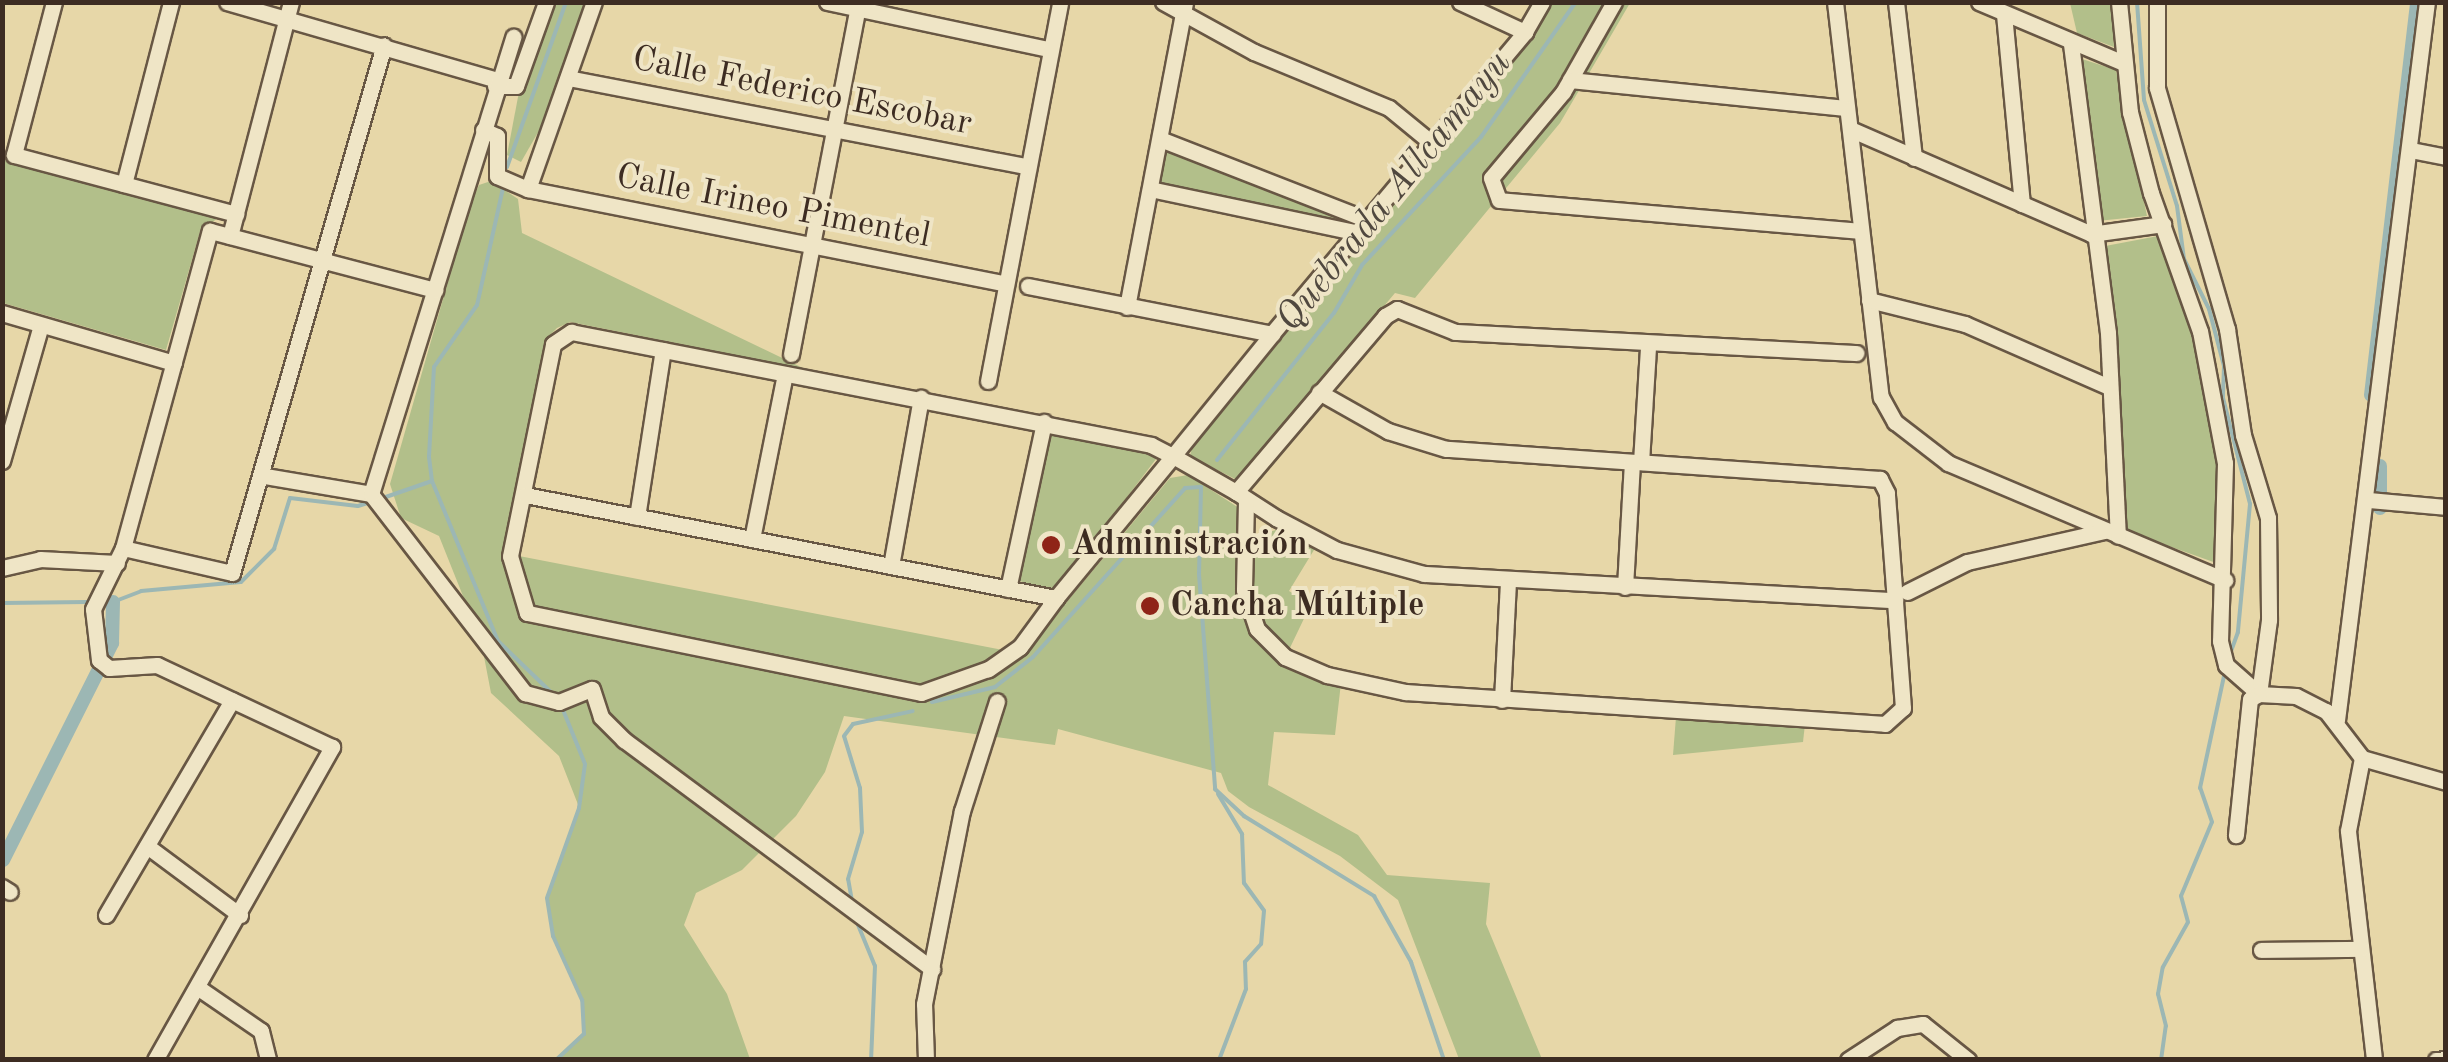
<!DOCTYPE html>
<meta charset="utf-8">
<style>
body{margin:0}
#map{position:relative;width:2448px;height:1062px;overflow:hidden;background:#e7d7a8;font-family:"Old Standard TT",serif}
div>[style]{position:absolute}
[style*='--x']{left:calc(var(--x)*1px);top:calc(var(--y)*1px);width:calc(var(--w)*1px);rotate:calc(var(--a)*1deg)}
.green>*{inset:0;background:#b2bf8a}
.stream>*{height:4px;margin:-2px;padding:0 2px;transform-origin:2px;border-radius:2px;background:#9cb7b4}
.canal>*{height:14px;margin:-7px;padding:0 7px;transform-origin:7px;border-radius:7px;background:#9cb7b4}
.roads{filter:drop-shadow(2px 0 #685744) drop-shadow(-2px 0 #685744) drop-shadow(0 2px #685744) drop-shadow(0 -2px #685744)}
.minor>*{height:15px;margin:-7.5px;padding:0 7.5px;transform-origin:7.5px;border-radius:7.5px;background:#efe5c6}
.dots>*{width:28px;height:28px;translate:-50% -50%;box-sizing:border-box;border:5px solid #efe5c6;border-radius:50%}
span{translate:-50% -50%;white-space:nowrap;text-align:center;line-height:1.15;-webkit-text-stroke:8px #efe5c6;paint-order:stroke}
.street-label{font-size:35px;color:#3d2c22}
.poi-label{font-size:35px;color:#3d2c22;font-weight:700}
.left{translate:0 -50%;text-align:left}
.water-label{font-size:38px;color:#50483f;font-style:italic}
.frame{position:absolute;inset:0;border:5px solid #3d2c22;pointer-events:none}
</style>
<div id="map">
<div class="green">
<i style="clip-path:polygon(553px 3px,587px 3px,548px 115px,521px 162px,507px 155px,518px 97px)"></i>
<i style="clip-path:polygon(1551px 3px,1630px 3px,1560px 123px,1415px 298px,1395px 293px,1237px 480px,1190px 456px,1195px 436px,1526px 44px)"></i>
<i style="clip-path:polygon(2070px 3px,2111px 3px,2114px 47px,2077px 33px)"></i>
<i style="clip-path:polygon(2079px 58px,2116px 70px,2147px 216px,2097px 221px)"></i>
<i style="clip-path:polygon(1166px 142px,1354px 225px,1156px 185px)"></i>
<i style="clip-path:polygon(2px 156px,224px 213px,200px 232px,166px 350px,3px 303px)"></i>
<i style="clip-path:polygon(491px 181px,518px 199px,522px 233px,805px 369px,570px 322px,557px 328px,546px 339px,505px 562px,527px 622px,902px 696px,1025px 652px,1170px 478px,1188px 475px,1239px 508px,1237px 573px,1266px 648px,1341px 683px,1335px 735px,1274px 732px,1268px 785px,1358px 835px,1387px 875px,1490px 883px,1486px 924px,1542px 1059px,1459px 1059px,1398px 900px,1340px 856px,1249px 807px,1228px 791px,1221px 773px,1058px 729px,1055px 745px,844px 716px,825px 772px,796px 816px,742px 870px,696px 893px,684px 925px,727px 994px,750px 1059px,556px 1059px,584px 1034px,582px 1000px,553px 936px,547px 898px,579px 807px,559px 756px,491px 693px,481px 641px,439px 536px,401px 518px,390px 484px,470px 205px,479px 185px)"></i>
<i style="clip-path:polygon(2158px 236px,2197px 334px,2225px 520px,2219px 564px,2124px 530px,2100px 247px)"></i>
<i style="clip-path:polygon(1045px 431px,1152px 453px,1156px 459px,1058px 588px,1045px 590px,1017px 580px)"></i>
<i style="clip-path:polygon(1279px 529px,1317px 545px,1289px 591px,1311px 604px,1287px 654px,1259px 626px,1249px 576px,1253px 537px)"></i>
<i style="clip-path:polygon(519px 556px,1008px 651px,984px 667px,926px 685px,544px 614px,533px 608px)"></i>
<i style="clip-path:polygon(1676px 717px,1805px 724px,1803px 742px,1673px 755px)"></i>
</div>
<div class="stream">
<i style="--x:2137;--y:2;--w:98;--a:85.9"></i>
<i style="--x:2144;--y:100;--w:111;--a:72.7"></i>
<i style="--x:2177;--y:206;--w:53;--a:82.5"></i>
<i style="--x:2184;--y:259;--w:56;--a:63.4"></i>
<i style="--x:2209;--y:309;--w:59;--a:75.3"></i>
<i style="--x:2224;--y:366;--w:32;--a:92"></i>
<i style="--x:2223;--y:398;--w:109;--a:75.7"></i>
<i style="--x:2250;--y:504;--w:129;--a:95.4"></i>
<i style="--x:2238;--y:632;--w:27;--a:110"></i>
<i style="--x:507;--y:167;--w:175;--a:-70.3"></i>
<i style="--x:503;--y:188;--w:120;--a:102.5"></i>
<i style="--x:477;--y:305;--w:75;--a:124.7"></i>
<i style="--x:434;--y:367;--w:90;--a:93.2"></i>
<i style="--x:429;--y:457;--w:24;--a:83"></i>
<i style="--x:432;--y:481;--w:173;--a:67.6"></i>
<i style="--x:498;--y:641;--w:81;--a:44"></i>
<i style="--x:1217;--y:460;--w:188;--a:-51.5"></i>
<i style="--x:1334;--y:313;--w:56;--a:-59.7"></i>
<i style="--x:1362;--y:265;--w:175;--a:-47.1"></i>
<i style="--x:1481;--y:137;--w:165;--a:-54.9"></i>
<i style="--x:380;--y:499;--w:55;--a:-19.1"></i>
<i style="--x:113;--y:602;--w:30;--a:-21"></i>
<i style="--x:141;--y:591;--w:100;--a:-5.1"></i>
<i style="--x:241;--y:582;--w:47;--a:-45"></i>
<i style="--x:274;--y:549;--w:53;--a:-72.6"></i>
<i style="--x:290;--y:498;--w:68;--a:6.7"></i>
<i style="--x:358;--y:506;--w:14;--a:-17"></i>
<i style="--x:2;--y:603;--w:85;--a:-0.7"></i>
<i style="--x:932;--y:702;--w:65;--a:-13.4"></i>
<i style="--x:995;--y:687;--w:48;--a:-38.3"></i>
<i style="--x:1033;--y:657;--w:227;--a:-48"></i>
<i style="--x:1185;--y:488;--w:16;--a:-4"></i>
<i style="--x:1201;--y:487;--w:87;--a:91.3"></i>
<i style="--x:1199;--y:574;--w:216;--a:85.7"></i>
<i style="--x:1215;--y:789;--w:40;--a:43"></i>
<i style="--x:1244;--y:816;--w:153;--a:31.6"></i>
<i style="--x:1374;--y:896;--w:76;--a:60.7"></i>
<i style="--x:1411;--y:962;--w:103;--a:71.4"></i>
<i style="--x:1218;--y:794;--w:47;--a:59"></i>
<i style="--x:1242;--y:834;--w:49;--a:87.7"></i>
<i style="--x:1244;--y:883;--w:34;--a:54"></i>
<i style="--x:1264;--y:911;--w:33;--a:95"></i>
<i style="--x:1261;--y:944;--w:24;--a:132"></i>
<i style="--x:1245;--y:962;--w:27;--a:88"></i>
<i style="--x:1246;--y:989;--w:76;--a:110.8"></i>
<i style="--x:852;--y:901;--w:22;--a:-100"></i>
<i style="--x:848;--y:879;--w:49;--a:-73.4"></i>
<i style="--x:862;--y:832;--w:44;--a:-92.6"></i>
<i style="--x:860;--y:788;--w:54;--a:-107.1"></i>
<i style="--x:844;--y:736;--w:15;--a:-53"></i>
<i style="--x:853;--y:724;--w:61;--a:-12.2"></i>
<i style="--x:856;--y:920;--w:50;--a:67.6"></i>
<i style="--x:875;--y:966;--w:94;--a:92.4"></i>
<i style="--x:556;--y:1060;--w:38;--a:-43"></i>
<i style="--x:584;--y:1034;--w:34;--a:-93"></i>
<i style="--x:582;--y:1000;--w:70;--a:-114.4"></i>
<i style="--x:553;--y:936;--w:38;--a:-99"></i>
<i style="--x:547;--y:898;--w:96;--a:-70.4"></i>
<i style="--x:579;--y:808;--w:44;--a:-82.2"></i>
<i style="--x:585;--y:764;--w:64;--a:-112.1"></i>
<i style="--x:2161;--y:1060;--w:34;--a:-82"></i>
<i style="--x:2166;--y:1026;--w:33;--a:-104"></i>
<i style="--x:2158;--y:994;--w:27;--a:-80"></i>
<i style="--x:2163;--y:967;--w:51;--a:-60.9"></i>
<i style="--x:2188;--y:922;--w:27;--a:-105"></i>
<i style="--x:2181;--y:896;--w:80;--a:-67.3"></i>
<i style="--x:2212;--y:822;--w:36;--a:-109"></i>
<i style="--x:2200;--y:788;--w:120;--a:-77.9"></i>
</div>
<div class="canal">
<i style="--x:2371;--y:395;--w:396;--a:-83.3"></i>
<i style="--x:2380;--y:508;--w:42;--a:-90"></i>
<i style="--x:3;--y:860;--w:243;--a:-63.3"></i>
<i style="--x:112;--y:643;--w:41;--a:-88.6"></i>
</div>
<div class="roads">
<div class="minor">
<i style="--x:54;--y:2;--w:158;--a:104.7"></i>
<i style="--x:14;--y:155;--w:230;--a:14.9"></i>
<i style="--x:227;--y:2;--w:281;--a:16.1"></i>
<i style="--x:827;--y:2;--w:226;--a:12"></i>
<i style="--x:1163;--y:2;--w:104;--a:28.8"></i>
<i style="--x:1254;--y:52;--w:146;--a:22.5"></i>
<i style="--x:1389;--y:108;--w:57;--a:39.3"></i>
<i style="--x:1460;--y:2;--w:72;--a:24.8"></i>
<i style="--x:1542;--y:2;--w:34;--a:120"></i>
<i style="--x:1525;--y:32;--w:394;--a:130"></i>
<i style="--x:1272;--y:334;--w:157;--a:129.1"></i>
<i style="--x:1173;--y:456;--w:184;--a:129.5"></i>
<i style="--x:1056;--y:598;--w:61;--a:126.3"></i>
<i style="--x:1020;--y:647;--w:39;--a:145"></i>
<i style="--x:988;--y:669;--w:71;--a:160.3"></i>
<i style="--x:921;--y:693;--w:402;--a:-168.5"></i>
<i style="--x:527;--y:613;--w:59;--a:-106.6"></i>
<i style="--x:510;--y:556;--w:216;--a:-78.5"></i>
<i style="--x:553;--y:344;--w:22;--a:-34"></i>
<i style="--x:571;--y:332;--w:591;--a:11.02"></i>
<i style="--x:1151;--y:445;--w:25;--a:27"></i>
<i style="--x:1173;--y:456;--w:73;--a:29.7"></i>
<i style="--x:1236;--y:492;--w:48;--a:33"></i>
<i style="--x:1276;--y:518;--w:69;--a:27.7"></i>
<i style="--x:1337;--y:550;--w:90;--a:15.4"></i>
<i style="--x:1424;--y:574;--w:472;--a:3.2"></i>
<i style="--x:1614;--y:2;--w:103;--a:119.5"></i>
<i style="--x:1563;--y:92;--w:112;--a:129.9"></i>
<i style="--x:1491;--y:178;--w:23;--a:70"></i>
<i style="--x:1499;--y:200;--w:362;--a:4.9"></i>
<i style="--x:1835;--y:2;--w:398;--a:83.4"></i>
<i style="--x:1881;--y:397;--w:29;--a:61"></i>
<i style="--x:1895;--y:422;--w:67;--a:37.7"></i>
<i style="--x:1948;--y:463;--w:301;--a:22.9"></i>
<i style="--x:1896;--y:2;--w:157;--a:83.4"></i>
<i style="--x:1979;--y:2;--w:154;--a:22.9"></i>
<i style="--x:2119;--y:2;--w:111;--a:84.3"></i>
<i style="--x:2130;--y:112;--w:84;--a:75.5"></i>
<i style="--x:2151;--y:193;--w:146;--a:70.5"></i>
<i style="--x:2200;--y:331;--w:134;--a:79.3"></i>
<i style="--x:2225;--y:463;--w:178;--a:91.6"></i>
<i style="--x:2220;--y:641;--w:25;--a:76"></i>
<i style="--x:2226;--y:665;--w:44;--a:41.3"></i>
<i style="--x:2259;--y:694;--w:37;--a:3"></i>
<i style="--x:2296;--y:696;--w:34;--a:27"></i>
<i style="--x:2326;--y:711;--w:59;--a:52.5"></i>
<i style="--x:2362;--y:758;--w:87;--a:15.9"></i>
<i style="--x:2157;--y:2;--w:86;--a:90"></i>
<i style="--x:2157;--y:88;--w:251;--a:73.8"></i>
<i style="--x:2227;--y:329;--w:107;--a:81.4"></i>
<i style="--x:2243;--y:435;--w:87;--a:73.2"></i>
<i style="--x:2268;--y:518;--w:102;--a:89.4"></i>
<i style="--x:2269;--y:620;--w:75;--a:97.7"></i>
<i style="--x:2259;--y:694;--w:10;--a:151"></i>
<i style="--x:2250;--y:699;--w:137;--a:95.9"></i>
<i style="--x:2004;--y:14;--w:191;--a:84.6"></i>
<i style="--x:2071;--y:44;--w:291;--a:82.7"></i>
<i style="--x:2108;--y:333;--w:203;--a:87.2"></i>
<i style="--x:568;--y:78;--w:465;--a:10.9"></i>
<i style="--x:1570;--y:80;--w:277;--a:5.8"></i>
<i style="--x:495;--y:86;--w:21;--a:0"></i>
<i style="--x:516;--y:86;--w:89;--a:-70.3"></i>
<i style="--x:1850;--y:129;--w:263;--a:23.5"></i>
<i style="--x:2091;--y:234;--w:73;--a:-7.9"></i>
<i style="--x:483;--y:130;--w:15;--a:23"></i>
<i style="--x:497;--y:136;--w:40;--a:90"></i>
<i style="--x:497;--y:176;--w:34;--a:23"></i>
<i style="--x:528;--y:189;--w:487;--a:11.2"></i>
<i style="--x:1160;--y:139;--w:223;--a:21.3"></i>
<i style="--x:2411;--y:150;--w:36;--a:11"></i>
<i style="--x:124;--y:184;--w:188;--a:-75.5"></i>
<i style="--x:528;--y:189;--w:198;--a:-70.6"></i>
<i style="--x:1150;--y:189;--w:213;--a:11.9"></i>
<i style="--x:230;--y:236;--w:242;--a:-75.4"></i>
<i style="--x:1028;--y:286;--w:249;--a:11.1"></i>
<i style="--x:1869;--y:300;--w:99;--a:14"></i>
<i style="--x:1965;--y:324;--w:155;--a:23.6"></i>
<i style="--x:1127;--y:307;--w:310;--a:-79.2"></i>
<i style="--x:2;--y:313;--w:179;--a:16.2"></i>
<i style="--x:791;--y:354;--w:359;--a:-79.1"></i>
<i style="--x:988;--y:381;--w:386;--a:-79.2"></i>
<i style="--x:2;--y:461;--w:141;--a:-74"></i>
<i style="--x:1641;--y:462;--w:116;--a:-86.5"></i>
<i style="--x:265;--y:476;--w:108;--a:9.6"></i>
<i style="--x:371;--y:494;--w:252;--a:52.3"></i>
<i style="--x:525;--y:693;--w:35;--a:15"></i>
<i style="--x:559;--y:702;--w:35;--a:-22"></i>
<i style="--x:592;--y:689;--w:29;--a:72"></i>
<i style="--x:601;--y:717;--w:33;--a:45"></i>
<i style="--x:624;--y:740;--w:384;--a:36.6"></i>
<i style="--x:1236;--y:492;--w:231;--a:-49.7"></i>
<i style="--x:1385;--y:316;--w:14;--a:-30"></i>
<i style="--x:1397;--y:309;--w:62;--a:21.6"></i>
<i style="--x:1455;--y:332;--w:402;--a:3"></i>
<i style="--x:371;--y:494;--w:479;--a:-72.7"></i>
<i style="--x:525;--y:495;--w:541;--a:10.98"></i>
<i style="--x:2368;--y:500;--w:78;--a:5.1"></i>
<i style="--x:1246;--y:501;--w:89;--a:91.3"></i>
<i style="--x:1244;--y:590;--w:41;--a:71.6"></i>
<i style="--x:1257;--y:629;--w:40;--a:45"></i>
<i style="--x:1285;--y:657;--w:46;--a:23.2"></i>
<i style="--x:1327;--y:675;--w:80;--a:12.3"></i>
<i style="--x:1405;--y:692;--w:481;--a:3.8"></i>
<i style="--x:1885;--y:724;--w:24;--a:-42"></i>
<i style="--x:1903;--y:708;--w:216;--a:-94.3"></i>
<i style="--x:1887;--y:493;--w:16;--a:-117"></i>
<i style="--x:1880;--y:479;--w:435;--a:-176"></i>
<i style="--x:1446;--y:449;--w:61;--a:-162.8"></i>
<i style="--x:1388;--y:431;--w:79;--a:-150.5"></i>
<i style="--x:637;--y:517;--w:169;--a:-81.2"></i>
<i style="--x:752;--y:539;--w:168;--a:-78.7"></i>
<i style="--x:123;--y:548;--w:112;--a:12.9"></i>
<i style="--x:232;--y:573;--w:549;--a:-73.94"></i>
<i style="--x:891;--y:566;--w:171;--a:-79.9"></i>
<i style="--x:2;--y:568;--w:39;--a:-13"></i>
<i style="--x:40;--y:559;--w:77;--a:3"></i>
<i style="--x:1625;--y:587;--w:125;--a:-86.8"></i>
<i style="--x:1008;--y:589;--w:171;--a:-77.8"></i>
<i style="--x:1907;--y:592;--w:67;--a:-26.6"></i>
<i style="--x:1967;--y:562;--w:141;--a:-12.7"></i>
<i style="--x:1502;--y:700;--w:119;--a:-87.1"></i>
<i style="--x:2337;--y:720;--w:724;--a:-82.86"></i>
<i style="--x:2362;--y:758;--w:74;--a:100.9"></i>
<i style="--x:2348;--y:831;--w:230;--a:83.5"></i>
<i style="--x:147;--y:846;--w:116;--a:36.6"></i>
<i style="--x:2;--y:887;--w:9;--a:32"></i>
<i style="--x:106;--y:915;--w:249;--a:-59.6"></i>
<i style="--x:2261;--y:950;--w:100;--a:-0.6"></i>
<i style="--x:200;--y:989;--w:74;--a:34.5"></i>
<i style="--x:261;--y:1031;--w:30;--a:76"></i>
<i style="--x:155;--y:1060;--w:360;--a:-60.5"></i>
<i style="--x:332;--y:747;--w:193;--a:-154.9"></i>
<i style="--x:157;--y:665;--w:48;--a:176.4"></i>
<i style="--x:109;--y:668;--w:13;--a:-141"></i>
<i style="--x:99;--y:660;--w:51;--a:-96.7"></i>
<i style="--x:93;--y:609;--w:68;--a:-63.8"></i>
<i style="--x:123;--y:548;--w:329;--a:-74.7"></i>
<i style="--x:210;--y:231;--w:233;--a:14.7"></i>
<i style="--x:926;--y:1060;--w:56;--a:-92"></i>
<i style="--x:924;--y:1004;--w:197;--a:-78.9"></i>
<i style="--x:962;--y:811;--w:115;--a:-72.3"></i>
<i style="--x:1848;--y:1060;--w:59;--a:-33.1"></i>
<i style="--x:1897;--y:1028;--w:26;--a:-9"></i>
<i style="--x:1923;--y:1024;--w:58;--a:38.7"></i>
<i style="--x:2436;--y:1060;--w:10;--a:-6"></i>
</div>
</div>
<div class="dots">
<i style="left:1051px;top:545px;background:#8f2418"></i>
<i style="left:1150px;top:606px;background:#8f2418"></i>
</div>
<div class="street-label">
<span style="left:802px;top:92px;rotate:11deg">Calle Federico Escobar</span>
<span style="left:773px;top:207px;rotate:11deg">Calle Irineo Pimentel</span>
</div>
<div class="poi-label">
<span class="left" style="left:1071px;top:545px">Administración</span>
<span class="left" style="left:1170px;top:606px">Cancha Múltiple</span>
</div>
<div class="water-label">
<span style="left:1395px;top:192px;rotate:-51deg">Quebrada Allcamayu</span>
</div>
<div class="frame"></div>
</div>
